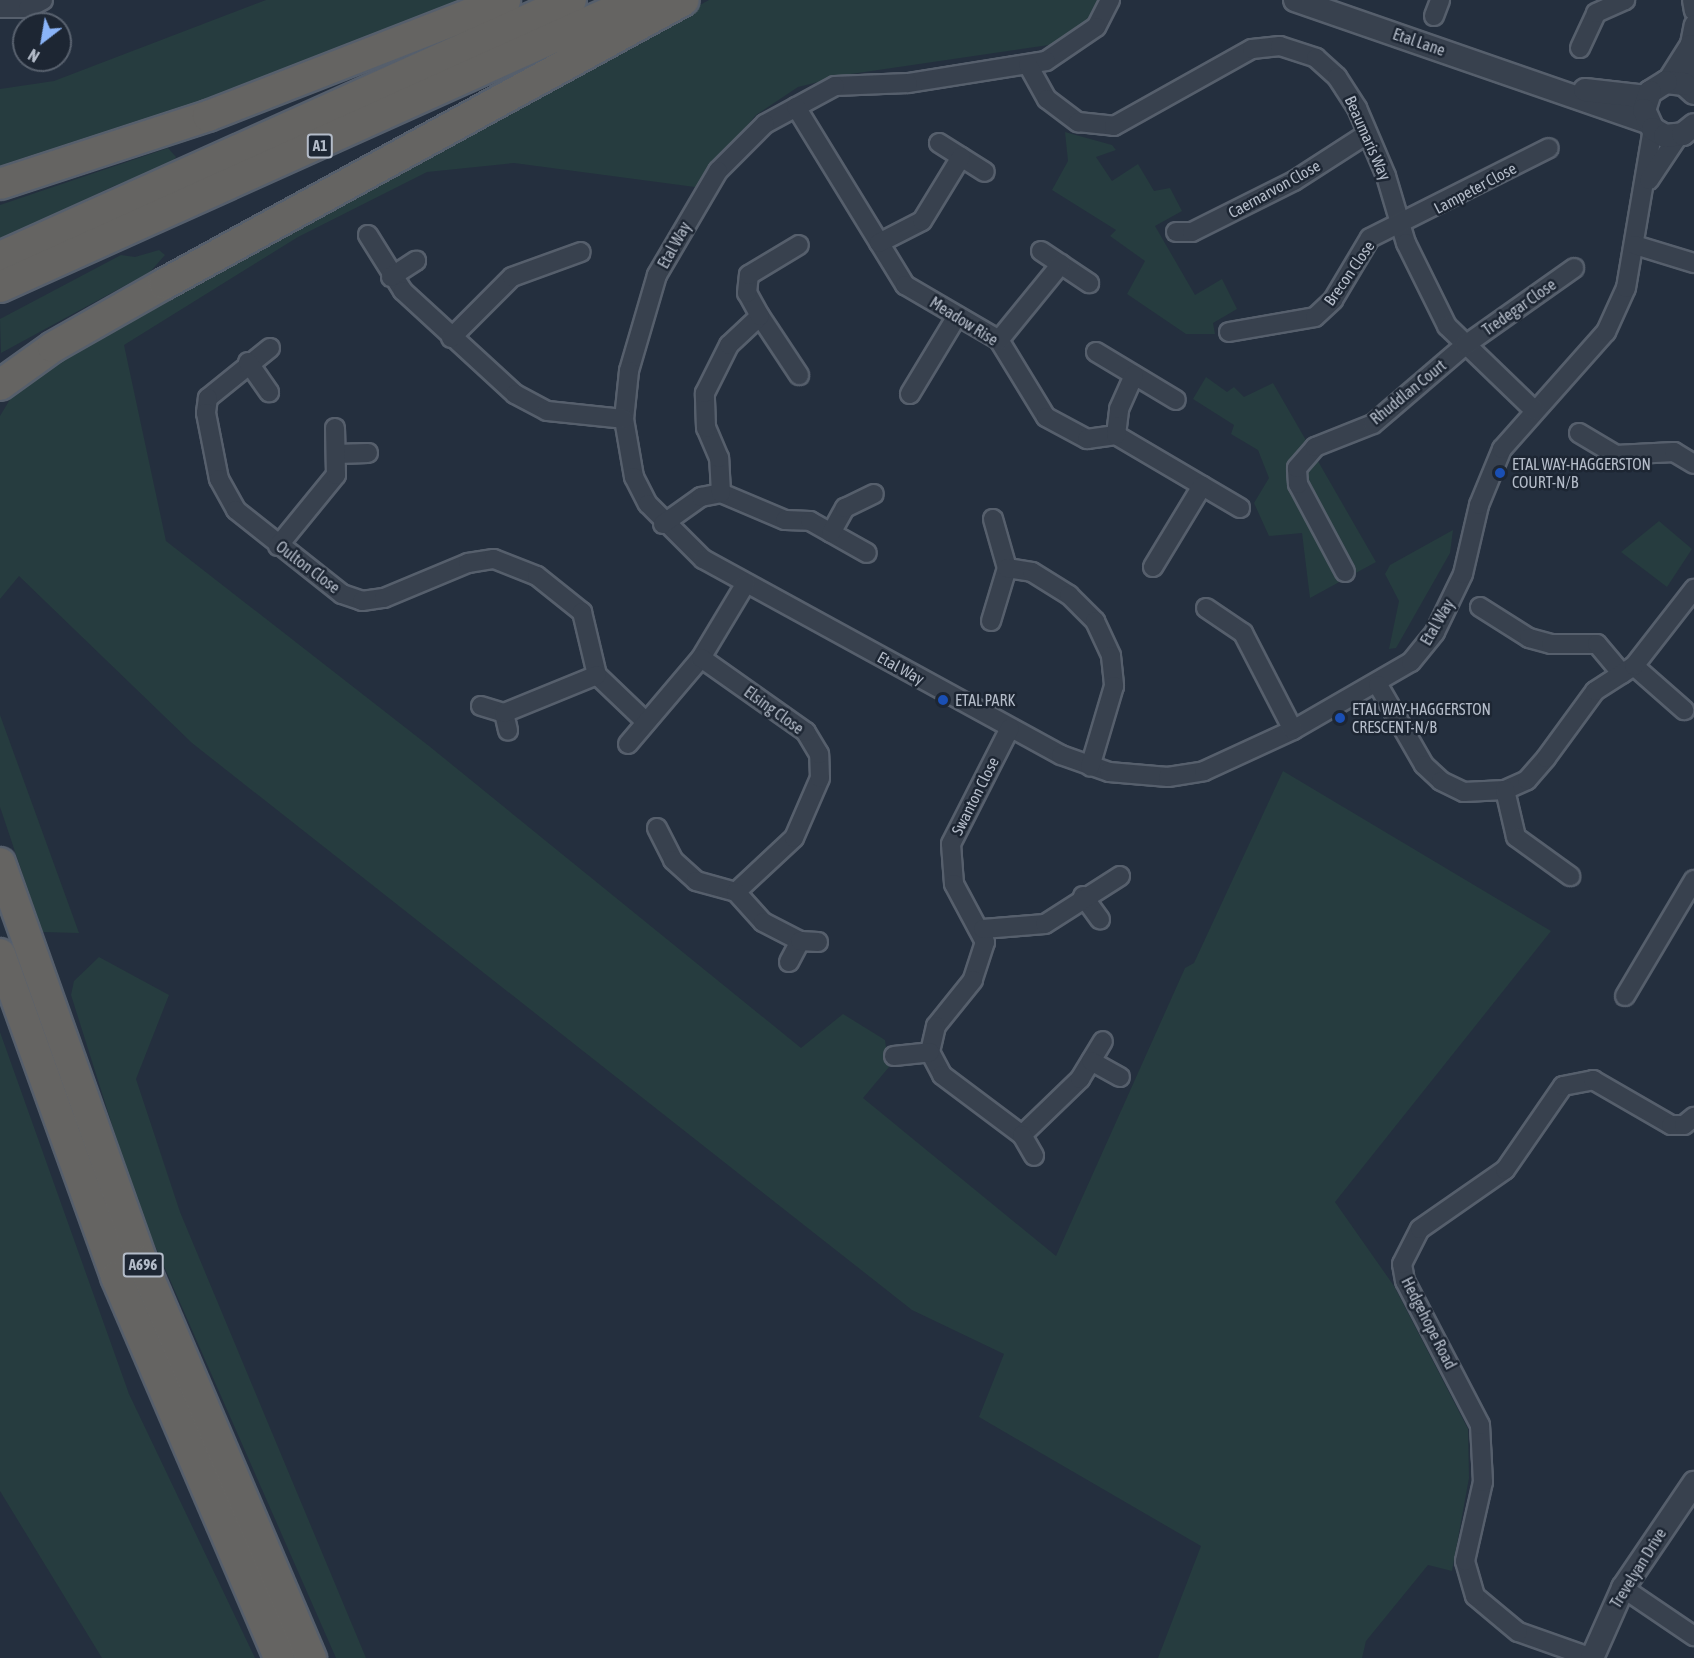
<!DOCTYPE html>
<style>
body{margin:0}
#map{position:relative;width:1694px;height:1658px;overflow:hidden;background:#242f3e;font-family:"Asap Condensed",sans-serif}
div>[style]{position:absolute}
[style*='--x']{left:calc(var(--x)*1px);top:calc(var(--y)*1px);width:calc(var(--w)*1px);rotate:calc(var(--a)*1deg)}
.green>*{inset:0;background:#263c3f}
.roads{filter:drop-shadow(2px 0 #565f6c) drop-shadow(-2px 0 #565f6c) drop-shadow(0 2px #565f6c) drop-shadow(0 -2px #565f6c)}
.minor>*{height:18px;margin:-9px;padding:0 9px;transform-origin:9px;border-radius:9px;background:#38414e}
.tertiary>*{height:22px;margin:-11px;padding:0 11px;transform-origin:11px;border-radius:11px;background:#38414e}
.trunk>*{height:30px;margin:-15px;padding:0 15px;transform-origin:15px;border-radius:15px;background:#656462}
.dots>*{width:16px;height:16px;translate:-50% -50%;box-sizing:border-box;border:3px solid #1d2633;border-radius:50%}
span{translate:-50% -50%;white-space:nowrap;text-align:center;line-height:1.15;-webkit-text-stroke:5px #1d2633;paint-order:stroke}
.shield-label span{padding:2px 4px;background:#1d2633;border:2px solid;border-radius:4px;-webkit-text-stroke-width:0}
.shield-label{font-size:15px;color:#b4bcc9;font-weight:700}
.street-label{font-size:16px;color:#b4bcc9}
.poi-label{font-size:16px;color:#b4bcc9}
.left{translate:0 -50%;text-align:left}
.north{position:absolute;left:12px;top:12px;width:60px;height:60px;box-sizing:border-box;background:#1d2633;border:2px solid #59626f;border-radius:50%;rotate:211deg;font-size:16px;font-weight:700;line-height:24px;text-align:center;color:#b4bcc9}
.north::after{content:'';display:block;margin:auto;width:21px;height:27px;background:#8ab4f8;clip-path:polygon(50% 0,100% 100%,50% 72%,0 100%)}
</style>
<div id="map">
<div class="green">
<i style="clip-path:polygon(266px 0,468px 0,225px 95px,0 172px,0 89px,54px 81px)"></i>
<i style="clip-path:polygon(709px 0,1098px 0,1087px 21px,1056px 44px,851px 74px,798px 87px,756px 115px,695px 187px,514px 163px,427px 172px,298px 237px,124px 345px,166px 541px,429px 746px,801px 1048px,843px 1014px,885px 1040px,889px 1067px,863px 1098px,1056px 1256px,1185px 968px,1194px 963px,1283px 771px,1551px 931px,1335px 1202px,1394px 1286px,1468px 1429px,1469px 1478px,1452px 1571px,1428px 1565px,1366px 1641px,1362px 1658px,1158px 1658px,1201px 1546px,979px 1417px,1004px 1354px,912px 1310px,192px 743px,19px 576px,0 599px,0 416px,15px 391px,71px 350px)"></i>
<i style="clip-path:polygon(1065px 132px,1112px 145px,1116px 150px,1096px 157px,1112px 181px,1138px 164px,1154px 191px,1170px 188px,1182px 211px,1155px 226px,1195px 295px,1222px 279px,1237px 309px,1213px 323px,1215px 334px,1186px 334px,1127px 294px,1145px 261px,1110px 236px,1116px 230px,1052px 190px,1068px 161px)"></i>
<i style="clip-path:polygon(168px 148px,176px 157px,169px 166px,114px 186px,0 240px,0 205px)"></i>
<i style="clip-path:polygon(159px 250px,165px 255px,150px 272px,1px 353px,0 319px,121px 255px,135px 257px)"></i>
<i style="clip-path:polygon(1206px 377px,1227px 392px,1234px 387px,1244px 397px,1273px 383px,1376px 562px,1310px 598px,1302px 533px,1269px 536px,1254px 503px,1269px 478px,1258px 450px,1231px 434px,1234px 425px,1193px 399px)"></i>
<i style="clip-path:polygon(1659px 521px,1692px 549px,1667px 587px,1621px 552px)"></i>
<i style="clip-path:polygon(1453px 530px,1450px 553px,1396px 648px,1389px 649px,1399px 601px,1385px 574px,1390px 565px)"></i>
<i style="clip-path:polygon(0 715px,79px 933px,42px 932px,0 807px)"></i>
<i style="clip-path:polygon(99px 957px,169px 995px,136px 1079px,180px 1212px,366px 1658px,336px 1658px,138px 1207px,71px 995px,74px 981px)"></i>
<i style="clip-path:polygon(0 1032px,129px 1394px,255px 1658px,102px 1658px,0 1491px)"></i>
</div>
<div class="roads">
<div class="minor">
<i style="--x:1110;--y:0;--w:30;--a:117"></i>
<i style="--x:1096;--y:27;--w:60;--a:145.8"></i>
<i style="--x:1046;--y:61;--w:140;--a:170.9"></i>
<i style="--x:908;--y:83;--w:73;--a:177.6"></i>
<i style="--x:835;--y:86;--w:80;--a:151.5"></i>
<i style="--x:765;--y:124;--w:66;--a:135"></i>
<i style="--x:718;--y:171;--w:121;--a:120.4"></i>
<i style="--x:657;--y:275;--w:100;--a:106.3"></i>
<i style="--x:629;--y:371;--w:48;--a:95.9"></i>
<i style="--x:624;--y:419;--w:59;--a:80.2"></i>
<i style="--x:634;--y:477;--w:30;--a:63"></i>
<i style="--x:648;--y:504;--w:78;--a:45"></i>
<i style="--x:703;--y:559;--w:408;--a:28.7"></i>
<i style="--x:1061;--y:755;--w:51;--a:19.5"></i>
<i style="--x:1109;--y:772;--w:59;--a:4.8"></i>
<i style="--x:1168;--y:777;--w:36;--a:-9"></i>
<i style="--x:1204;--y:771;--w:98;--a:-24.7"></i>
<i style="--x:1293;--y:730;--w:136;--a:-30"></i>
<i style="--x:1411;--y:662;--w:38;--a:-51"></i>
<i style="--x:1435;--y:632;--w:64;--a:-64.2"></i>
<i style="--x:1463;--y:574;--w:71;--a:-76.9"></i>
<i style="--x:1479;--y:505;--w:61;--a:-67.7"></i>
<i style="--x:1502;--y:449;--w:157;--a:-48.4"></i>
<i style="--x:1606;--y:332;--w:48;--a:-65.6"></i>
<i style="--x:1626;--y:288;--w:161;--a:-80.4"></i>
<i style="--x:1692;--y:0;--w:11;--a:80"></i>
<i style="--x:0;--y:8;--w:28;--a:0"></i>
<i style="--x:28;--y:8;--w:17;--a:-28"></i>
<i style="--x:1434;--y:16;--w:17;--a:-69"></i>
<i style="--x:1580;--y:48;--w:38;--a:-65"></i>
<i style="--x:1596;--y:13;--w:32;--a:-24"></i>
<i style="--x:1028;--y:65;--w:39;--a:61"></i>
<i style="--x:1047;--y:99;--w:39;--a:37"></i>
<i style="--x:1078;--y:122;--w:36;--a:6"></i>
<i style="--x:1114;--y:126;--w:158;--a:-29.2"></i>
<i style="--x:1252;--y:49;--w:28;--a:-6"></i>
<i style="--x:1280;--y:46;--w:38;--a:18"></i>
<i style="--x:1316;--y:58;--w:28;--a:42"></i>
<i style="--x:1337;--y:77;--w:37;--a:57"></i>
<i style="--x:1357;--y:108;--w:74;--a:66.9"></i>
<i style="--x:1386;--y:176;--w:70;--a:73.4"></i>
<i style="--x:1406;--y:243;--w:93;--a:63.7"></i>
<i style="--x:1447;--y:326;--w:122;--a:44"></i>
<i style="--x:1666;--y:82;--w:45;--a:-57.7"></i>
<i style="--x:1690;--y:44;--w:20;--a:-79"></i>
<i style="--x:1690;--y:88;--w:44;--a:-90"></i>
<i style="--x:796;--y:107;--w:209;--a:58.5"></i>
<i style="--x:905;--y:285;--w:109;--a:30.3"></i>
<i style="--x:999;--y:340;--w:90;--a:58.6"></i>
<i style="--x:1046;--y:417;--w:47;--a:28.2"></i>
<i style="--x:1087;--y:439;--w:29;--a:-8"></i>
<i style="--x:1116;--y:435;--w:144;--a:30.5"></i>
<i style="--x:939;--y:143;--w:54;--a:32.2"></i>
<i style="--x:1649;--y:180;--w:54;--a:-56.3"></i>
<i style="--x:1176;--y:232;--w:16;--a:0"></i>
<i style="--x:1192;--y:232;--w:114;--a:-26.6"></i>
<i style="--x:1294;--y:181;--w:87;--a:-32.8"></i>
<i style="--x:368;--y:235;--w:66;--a:58"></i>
<i style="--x:403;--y:291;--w:152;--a:42.6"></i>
<i style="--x:515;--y:394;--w:36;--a:28"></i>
<i style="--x:547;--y:411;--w:77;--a:5.9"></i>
<i style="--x:879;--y:243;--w:48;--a:-27.1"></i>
<i style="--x:922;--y:221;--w:75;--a:-58.6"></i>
<i style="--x:1635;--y:245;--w:62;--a:17"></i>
<i style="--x:1041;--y:251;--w:58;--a:33.7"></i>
<i style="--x:391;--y:277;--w:30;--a:-33"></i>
<i style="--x:760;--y:316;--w:71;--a:56.5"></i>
<i style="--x:1229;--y:332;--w:87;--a:-9.9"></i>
<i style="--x:1315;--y:317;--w:25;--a:-43"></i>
<i style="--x:1333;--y:300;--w:72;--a:-59.2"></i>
<i style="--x:1370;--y:238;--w:200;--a:-26.7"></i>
<i style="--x:451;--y:338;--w:86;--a:-45"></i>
<i style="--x:512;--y:277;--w:73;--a:-19.9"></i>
<i style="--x:999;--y:340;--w:98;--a:-50.8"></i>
<i style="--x:270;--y:348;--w:80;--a:141.1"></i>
<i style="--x:208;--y:398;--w:15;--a:98"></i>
<i style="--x:206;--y:413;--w:67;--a:78.9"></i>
<i style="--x:219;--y:479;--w:35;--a:61"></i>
<i style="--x:236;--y:510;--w:135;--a:38.4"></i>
<i style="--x:342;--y:594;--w:21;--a:19"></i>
<i style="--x:362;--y:601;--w:22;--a:-8"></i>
<i style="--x:384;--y:598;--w:91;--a:-22.6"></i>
<i style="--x:468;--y:563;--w:26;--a:-9"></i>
<i style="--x:494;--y:559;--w:46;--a:21.6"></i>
<i style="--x:537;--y:576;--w:58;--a:38.7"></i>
<i style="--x:582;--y:612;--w:65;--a:76.6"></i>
<i style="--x:597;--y:675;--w:68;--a:43.8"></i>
<i style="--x:1096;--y:352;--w:93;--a:31"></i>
<i style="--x:248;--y:362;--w:37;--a:55"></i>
<i style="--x:910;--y:394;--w:91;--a:-58.9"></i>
<i style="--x:1579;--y:433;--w:43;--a:30.7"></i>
<i style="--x:1616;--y:455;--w:58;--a:-3"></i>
<i style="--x:1674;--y:452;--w:23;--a:31"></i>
<i style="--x:1116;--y:435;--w:26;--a:-83"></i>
<i style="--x:1119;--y:409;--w:37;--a:-66"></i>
<i style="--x:336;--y:454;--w:32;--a:-2"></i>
<i style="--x:721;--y:493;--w:69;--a:22.9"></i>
<i style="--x:785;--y:520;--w:25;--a:2"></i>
<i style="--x:810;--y:521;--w:65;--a:29.3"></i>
<i style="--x:993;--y:519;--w:51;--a:74.1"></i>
<i style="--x:663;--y:524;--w:47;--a:-35.4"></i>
<i style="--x:701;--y:497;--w:20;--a:-11"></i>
<i style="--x:721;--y:493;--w:35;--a:-93"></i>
<i style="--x:719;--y:458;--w:33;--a:-113"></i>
<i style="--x:706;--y:428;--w:35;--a:-92"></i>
<i style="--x:705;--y:393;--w:54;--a:-63.4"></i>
<i style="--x:729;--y:345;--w:42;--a:-43.1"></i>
<i style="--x:760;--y:316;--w:26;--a:-119"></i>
<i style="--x:747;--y:293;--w:18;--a:-84"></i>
<i style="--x:749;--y:275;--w:58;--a:-31"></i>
<i style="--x:831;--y:533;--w:29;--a:-61"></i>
<i style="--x:845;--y:508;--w:32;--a:-26"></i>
<i style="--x:278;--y:546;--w:92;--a:-50.8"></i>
<i style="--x:336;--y:475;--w:47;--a:-91.2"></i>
<i style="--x:1153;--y:567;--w:95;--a:-58.8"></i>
<i style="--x:1345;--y:572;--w:100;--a:-118.1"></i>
<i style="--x:1298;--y:484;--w:16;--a:-94"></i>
<i style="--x:1297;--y:468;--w:28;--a:-49"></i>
<i style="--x:1315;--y:447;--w:62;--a:-21.6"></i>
<i style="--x:1373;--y:424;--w:120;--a:-40.6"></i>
<i style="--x:1464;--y:346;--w:135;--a:-35.3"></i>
<i style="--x:1480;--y:607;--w:58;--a:32.3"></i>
<i style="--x:1529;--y:638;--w:23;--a:15"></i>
<i style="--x:1551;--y:644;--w:46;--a:0"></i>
<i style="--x:1597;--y:644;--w:39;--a:50"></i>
<i style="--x:1206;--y:608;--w:45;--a:34"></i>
<i style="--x:1243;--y:633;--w:109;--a:62.7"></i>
<i style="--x:991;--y:621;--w:55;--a:-73.2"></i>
<i style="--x:1007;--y:568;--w:25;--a:9"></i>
<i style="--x:1032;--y:572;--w:44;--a:31.9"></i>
<i style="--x:1069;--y:595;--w:37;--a:45"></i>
<i style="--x:1095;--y:621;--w:38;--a:65"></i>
<i style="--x:1111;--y:656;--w:30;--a:84"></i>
<i style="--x:1114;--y:686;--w:84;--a:106.5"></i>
<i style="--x:1634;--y:666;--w:67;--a:41.3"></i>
<i style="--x:1378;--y:685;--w:92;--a:60.1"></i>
<i style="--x:1424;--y:765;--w:23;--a:43"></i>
<i style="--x:1441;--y:781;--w:25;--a:26"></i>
<i style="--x:1464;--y:792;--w:41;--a:-2.8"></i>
<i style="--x:1505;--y:790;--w:24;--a:-24"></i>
<i style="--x:1527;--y:780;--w:29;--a:-49"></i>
<i style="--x:1546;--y:758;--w:83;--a:-53.8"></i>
<i style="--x:1595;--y:691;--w:46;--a:-32.7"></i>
<i style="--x:1634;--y:666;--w:98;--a:-52.1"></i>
<i style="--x:481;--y:706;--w:24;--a:17"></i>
<i style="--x:504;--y:713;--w:18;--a:77"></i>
<i style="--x:504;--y:713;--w:100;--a:-22.2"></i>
<i style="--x:1010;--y:728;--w:130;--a:117"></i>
<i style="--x:951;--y:844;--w:40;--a:85.7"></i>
<i style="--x:954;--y:884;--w:66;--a:61.9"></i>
<i style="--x:985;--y:942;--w:40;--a:108"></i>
<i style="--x:973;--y:980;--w:59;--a:128.8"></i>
<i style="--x:936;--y:1026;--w:27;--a:103"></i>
<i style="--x:930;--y:1052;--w:26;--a:62"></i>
<i style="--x:942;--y:1075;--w:100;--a:36.9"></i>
<i style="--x:1022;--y:1135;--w:81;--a:-44"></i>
<i style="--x:1080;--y:1079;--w:44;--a:-58.8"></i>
<i style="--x:628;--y:744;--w:113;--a:-49.7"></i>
<i style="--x:701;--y:658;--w:87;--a:-59"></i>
<i style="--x:1505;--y:790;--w:48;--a:76.8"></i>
<i style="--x:1516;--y:837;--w:67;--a:35.8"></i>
<i style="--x:657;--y:828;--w:36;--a:63"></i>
<i style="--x:673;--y:860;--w:31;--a:42"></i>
<i style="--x:696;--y:881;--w:41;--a:15.4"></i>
<i style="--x:736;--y:892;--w:79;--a:-43"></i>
<i style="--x:794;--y:838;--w:65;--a:-66.6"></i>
<i style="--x:820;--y:778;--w:24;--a:-92"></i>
<i style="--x:819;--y:754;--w:26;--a:-121"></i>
<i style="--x:806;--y:732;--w:128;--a:-144.8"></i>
<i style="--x:736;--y:892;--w:40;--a:48"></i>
<i style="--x:763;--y:922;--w:42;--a:27.2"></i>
<i style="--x:1083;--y:896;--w:29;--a:54"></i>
<i style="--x:983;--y:929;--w:62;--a:-4.6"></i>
<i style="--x:1045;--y:924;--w:89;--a:-32.6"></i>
<i style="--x:789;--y:962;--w:24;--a:-62"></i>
<i style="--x:800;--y:941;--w:18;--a:3"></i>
<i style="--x:1625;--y:996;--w:135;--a:-59.3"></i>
<i style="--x:894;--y:1056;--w:36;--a:-6"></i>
<i style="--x:1091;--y:1061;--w:33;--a:29"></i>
<i style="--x:1022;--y:1135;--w:24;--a:60"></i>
<i style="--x:1623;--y:1588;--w:86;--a:34.1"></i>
<i style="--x:1592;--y:1658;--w:78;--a:-160.6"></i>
<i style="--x:1518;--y:1632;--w:56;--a:-140.1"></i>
<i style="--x:1475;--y:1596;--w:36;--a:-106"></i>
<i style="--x:1465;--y:1561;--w:81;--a:-77.2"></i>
<i style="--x:1483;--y:1482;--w:57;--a:-93"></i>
<i style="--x:1480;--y:1425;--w:162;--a:-117.5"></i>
<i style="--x:1405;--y:1281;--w:17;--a:-100"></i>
<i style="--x:1402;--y:1264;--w:39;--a:-63"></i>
<i style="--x:1420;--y:1229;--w:103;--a:-34.8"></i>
<i style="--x:1505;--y:1170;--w:102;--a:-55.4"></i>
<i style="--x:1563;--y:1086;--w:31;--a:-11"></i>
<i style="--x:1593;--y:1080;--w:90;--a:30"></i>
<i style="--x:1671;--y:1125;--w:13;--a:0"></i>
<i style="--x:1684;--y:1125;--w:13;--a:-39"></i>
</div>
<div class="tertiary">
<i style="--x:1295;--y:0;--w:373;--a:19.1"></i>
<i style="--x:1585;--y:90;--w:62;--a:6.4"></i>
<i style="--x:1694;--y:93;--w:13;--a:-138"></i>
<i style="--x:1684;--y:84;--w:18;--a:-174"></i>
<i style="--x:1666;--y:82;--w:19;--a:148"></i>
<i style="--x:1650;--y:92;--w:19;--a:108"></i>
<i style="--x:1644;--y:110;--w:21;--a:65"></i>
<i style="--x:1653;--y:129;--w:14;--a:30"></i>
<i style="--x:1665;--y:136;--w:18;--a:-6"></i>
<i style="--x:1683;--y:134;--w:14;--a:-39"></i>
<i style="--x:1592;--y:1658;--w:77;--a:-66.1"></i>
<i style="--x:1623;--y:1588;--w:127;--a:-55.9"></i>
</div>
<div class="trunk">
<i style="--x:0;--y:184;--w:219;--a:-18.1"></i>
<i style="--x:208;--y:116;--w:319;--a:-21.3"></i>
<i style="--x:0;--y:257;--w:626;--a:-24.23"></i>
<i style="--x:0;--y:287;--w:699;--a:-24.25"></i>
<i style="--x:0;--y:385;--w:65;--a:-35.6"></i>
<i style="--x:53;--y:347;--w:128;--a:-29.6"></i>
<i style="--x:164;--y:284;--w:592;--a:-28.64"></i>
<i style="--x:0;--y:863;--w:424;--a:70.4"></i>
<i style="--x:142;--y:1262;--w:431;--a:66.9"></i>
<i style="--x:0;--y:954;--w:343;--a:70.2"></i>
<i style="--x:116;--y:1277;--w:414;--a:66.8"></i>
</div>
</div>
<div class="dots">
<i style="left:1500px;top:473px;background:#1a4fb4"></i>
<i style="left:943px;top:700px;background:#1a4fb4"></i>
<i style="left:1340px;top:718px;background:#1a4fb4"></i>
</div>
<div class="shield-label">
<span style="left:320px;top:146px">A1</span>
<span style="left:143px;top:1265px">A696</span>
</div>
<div class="street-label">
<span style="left:1419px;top:42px;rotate:19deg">Etal Lane</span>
<span style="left:1368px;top:138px;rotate:66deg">Beaumaris Way</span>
<span style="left:1475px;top:188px;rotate:-28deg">Lampeter Close</span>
<span style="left:1274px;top:189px;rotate:-29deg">Caernarvon Close</span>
<span style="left:674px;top:245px;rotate:-61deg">Etal Way</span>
<span style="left:1349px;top:273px;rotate:-55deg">Brecon Close</span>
<span style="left:1519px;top:307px;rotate:-35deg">Tredegar Close</span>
<span style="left:964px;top:321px;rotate:32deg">Meadow Rise</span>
<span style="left:1408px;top:392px;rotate:-39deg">Rhuddlan Court</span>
<span style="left:308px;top:567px;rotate:37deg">Oulton Close</span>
<span style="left:1437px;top:622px;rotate:-60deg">Etal Way</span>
<span style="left:901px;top:668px;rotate:29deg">Etal Way</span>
<span style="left:774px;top:710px;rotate:36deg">Elsing Close</span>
<span style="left:975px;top:796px;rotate:-63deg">Swanton Close</span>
<span style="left:1429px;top:1323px;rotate:63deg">Hedgehope Road</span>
<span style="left:1638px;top:1568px;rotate:-58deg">Trevelyan Drive</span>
</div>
<div class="poi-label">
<span class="left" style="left:1512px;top:473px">ETAL WAY-HAGGERSTON<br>COURT-N/B</span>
<span class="left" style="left:955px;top:700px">ETAL PARK</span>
<span class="left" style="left:1352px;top:718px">ETAL WAY-HAGGERSTON<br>CRESCENT-N/B</span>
</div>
<div class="north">N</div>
</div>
